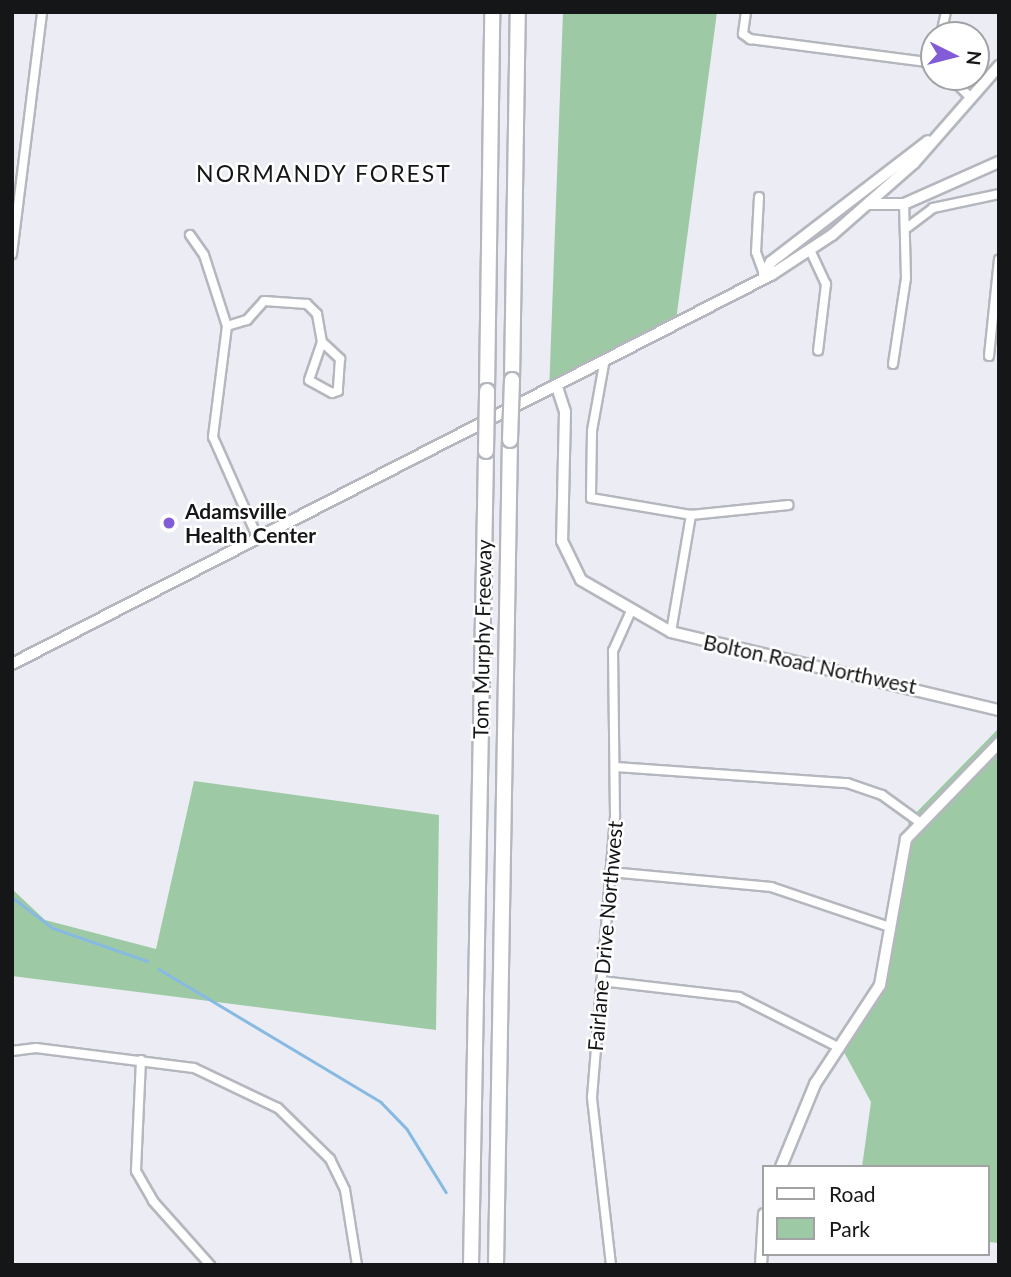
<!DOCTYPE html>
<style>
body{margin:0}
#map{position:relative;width:1011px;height:1277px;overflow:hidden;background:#ebecf4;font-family:Lato,sans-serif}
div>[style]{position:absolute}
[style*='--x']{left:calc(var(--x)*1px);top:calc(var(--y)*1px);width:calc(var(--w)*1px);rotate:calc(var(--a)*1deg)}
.green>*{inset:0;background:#9dcaa4}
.stream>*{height:2.5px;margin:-1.25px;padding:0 1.25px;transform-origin:1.25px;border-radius:1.25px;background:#87bae3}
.roads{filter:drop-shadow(2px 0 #b5b7be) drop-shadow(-2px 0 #b5b7be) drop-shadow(0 2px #b5b7be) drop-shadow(0 -2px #b5b7be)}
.minor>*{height:8px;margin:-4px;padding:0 4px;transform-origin:4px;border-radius:4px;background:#fff}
.tertiary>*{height:10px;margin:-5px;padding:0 5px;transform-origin:5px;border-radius:5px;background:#fff}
.secondary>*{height:10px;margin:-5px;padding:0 5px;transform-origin:5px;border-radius:5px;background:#fff}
.motorway>*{height:14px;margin:-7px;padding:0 7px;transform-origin:7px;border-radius:7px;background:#fff}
.bridges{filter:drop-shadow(2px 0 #b5b7be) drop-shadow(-2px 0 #b5b7be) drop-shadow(0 2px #b5b7be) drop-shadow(0 -2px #b5b7be)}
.motorway-bridge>*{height:14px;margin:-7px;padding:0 7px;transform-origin:7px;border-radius:7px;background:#fff}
.dots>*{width:19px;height:19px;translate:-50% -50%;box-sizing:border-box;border:4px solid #fff;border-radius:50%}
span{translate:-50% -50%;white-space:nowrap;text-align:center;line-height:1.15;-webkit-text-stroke:5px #fff;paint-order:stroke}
.poi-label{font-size:21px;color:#151618;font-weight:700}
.left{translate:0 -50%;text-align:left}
.street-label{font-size:21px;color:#151618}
.neighbourhood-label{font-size:23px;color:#151618;letter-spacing:2px}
.frame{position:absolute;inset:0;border:14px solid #151618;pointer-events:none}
.legend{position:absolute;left:762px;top:1165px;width:228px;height:91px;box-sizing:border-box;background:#fff;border:2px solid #a1a2a3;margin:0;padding:9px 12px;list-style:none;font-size:21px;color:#151618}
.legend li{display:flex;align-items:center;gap:14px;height:35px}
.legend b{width:35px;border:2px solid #a1a2a3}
.north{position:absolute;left:920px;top:21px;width:70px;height:70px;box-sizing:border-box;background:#fff;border:2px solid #a1a2a3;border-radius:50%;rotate:96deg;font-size:19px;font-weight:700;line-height:28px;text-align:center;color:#151618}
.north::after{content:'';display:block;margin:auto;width:24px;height:32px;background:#825cd6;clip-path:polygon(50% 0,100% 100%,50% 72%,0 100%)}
</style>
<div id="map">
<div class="green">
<i style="clip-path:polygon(563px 12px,717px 12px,675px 328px,549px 394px)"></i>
<i style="clip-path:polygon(999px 728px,999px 1243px,988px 1242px,988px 1167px,862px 1167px,871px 1102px,839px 1043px,884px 968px,909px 820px)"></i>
<i style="clip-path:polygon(194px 781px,439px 815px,436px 1030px,12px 976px,12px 889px,45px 920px,156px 949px)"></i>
</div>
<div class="stream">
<i style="--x:12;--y:897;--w:51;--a:37.1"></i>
<i style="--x:53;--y:928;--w:100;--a:19.3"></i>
<i style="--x:159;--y:969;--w:259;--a:30.9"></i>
<i style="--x:381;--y:1102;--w:37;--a:46"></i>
<i style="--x:407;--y:1129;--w:74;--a:58.2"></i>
</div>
<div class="roads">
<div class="minor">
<i style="--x:746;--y:12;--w:22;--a:98"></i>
<i style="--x:743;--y:34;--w:9;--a:36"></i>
<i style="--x:750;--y:39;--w:186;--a:7.4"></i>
<i style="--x:941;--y:35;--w:24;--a:-78"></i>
<i style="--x:950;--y:77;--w:28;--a:45"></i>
<i style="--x:759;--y:197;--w:55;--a:93.1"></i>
<i style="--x:756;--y:252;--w:23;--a:70"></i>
<i style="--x:908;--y:227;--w:31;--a:-37"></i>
<i style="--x:933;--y:208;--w:67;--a:-12"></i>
<i style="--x:190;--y:235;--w:24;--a:55"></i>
<i style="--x:204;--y:255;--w:75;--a:72.1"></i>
<i style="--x:227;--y:326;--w:112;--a:97.2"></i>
<i style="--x:213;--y:437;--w:106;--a:66.1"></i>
<i style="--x:810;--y:250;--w:38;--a:65"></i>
<i style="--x:826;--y:284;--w:67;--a:96.8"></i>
<i style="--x:12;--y:254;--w:244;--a:-82.9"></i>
<i style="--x:227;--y:326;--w:21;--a:-17"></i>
<i style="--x:247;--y:320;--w:25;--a:-48"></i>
<i style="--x:264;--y:301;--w:43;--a:4"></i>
<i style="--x:307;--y:304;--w:14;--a:45"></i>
<i style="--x:317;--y:314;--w:28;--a:80"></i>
<i style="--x:322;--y:342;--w:25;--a:43"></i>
<i style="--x:340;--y:359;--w:32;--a:94"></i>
<i style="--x:338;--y:391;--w:6;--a:162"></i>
<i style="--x:332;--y:393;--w:26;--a:-151"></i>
<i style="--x:309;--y:380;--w:40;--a:-71.1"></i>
<i style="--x:989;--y:356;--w:97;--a:-84.1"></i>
<i style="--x:604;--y:364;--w:68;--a:100.2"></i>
<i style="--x:592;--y:431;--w:67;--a:90.9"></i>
<i style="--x:591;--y:498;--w:101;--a:9.6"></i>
<i style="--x:691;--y:515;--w:98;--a:-5.9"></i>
<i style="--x:893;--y:364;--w:87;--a:-81.4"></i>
<i style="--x:906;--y:278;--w:74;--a:-91.5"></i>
<i style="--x:671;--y:632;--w:119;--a:-80.3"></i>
<i style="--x:616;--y:767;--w:232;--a:4"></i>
<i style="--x:847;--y:783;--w:37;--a:19"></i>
<i style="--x:882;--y:795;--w:44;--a:35.8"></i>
<i style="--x:610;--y:872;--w:162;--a:5.3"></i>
<i style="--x:771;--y:887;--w:126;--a:18.6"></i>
<i style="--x:601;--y:981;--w:139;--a:6.6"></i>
<i style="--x:739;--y:997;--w:113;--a:26.8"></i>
<i style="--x:12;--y:1051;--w:24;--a:-7"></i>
<i style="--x:36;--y:1048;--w:159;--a:7.2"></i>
<i style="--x:194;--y:1068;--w:93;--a:25.5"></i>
<i style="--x:278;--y:1108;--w:73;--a:44.4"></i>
<i style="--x:330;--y:1159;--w:34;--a:64"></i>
<i style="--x:345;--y:1190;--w:76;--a:80.9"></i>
<i style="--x:141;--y:1060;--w:111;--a:92.6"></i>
<i style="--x:136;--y:1171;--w:34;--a:60"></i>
<i style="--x:153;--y:1201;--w:86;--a:48.3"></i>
<i style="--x:611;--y:1265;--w:169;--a:-96.5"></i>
<i style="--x:592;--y:1097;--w:283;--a:-85.3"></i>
<i style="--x:615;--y:815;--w:164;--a:-90.7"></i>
<i style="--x:613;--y:651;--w:44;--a:-65.8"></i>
</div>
<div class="tertiary">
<i style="--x:557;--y:387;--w:26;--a:72"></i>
<i style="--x:565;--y:412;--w:129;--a:91.3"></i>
<i style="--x:562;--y:541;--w:43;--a:64"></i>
<i style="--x:581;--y:580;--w:104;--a:30"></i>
<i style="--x:671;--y:632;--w:337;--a:13.4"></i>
</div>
<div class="secondary">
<i style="--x:869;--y:204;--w:35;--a:0"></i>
<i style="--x:904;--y:204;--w:104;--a:-23.9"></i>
<i style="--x:764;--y:274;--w:14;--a:-60"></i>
<i style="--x:771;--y:262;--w:198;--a:-37.6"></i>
<i style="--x:12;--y:664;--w:853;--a:-27.14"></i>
<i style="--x:771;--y:275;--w:73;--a:-33.3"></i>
<i style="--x:832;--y:235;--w:109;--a:-41.3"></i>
<i style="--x:914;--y:163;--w:129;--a:-48.8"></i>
<i style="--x:781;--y:1167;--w:90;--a:-67.7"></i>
<i style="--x:815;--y:1084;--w:118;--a:-56.7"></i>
<i style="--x:880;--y:985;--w:148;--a:-79.9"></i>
<i style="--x:906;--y:839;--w:134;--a:-45.9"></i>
<i style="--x:761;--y:1265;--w:51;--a:-86.6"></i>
</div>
<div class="motorway">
<i style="--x:512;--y:380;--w:368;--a:-89.1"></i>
<i style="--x:487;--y:391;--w:379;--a:-89.2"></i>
<i style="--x:471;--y:1265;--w:814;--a:-88.94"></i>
<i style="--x:496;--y:1265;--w:825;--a:-89.03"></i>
</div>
</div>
<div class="bridges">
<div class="motorway-bridge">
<i style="--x:510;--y:440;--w:60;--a:-88.1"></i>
<i style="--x:486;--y:451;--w:60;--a:-89"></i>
</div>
</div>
<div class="dots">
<i style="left:169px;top:523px;background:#825cd6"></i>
</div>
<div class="poi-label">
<span class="left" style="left:185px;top:523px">Adamsville<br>Health Center</span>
</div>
<div class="street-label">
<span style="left:482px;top:639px;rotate:-89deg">Tom Murphy Freeway</span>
<span style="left:810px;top:664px;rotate:12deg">Bolton Road Northwest</span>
<span style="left:605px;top:936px;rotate:-85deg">Fairlane Drive Northwest</span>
</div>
<div class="neighbourhood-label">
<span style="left:324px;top:173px">NORMANDY FOREST</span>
</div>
<div class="frame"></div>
<ul class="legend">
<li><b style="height:9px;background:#fff"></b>Road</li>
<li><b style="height:19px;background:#9dcaa4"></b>Park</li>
</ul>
<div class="north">N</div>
</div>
